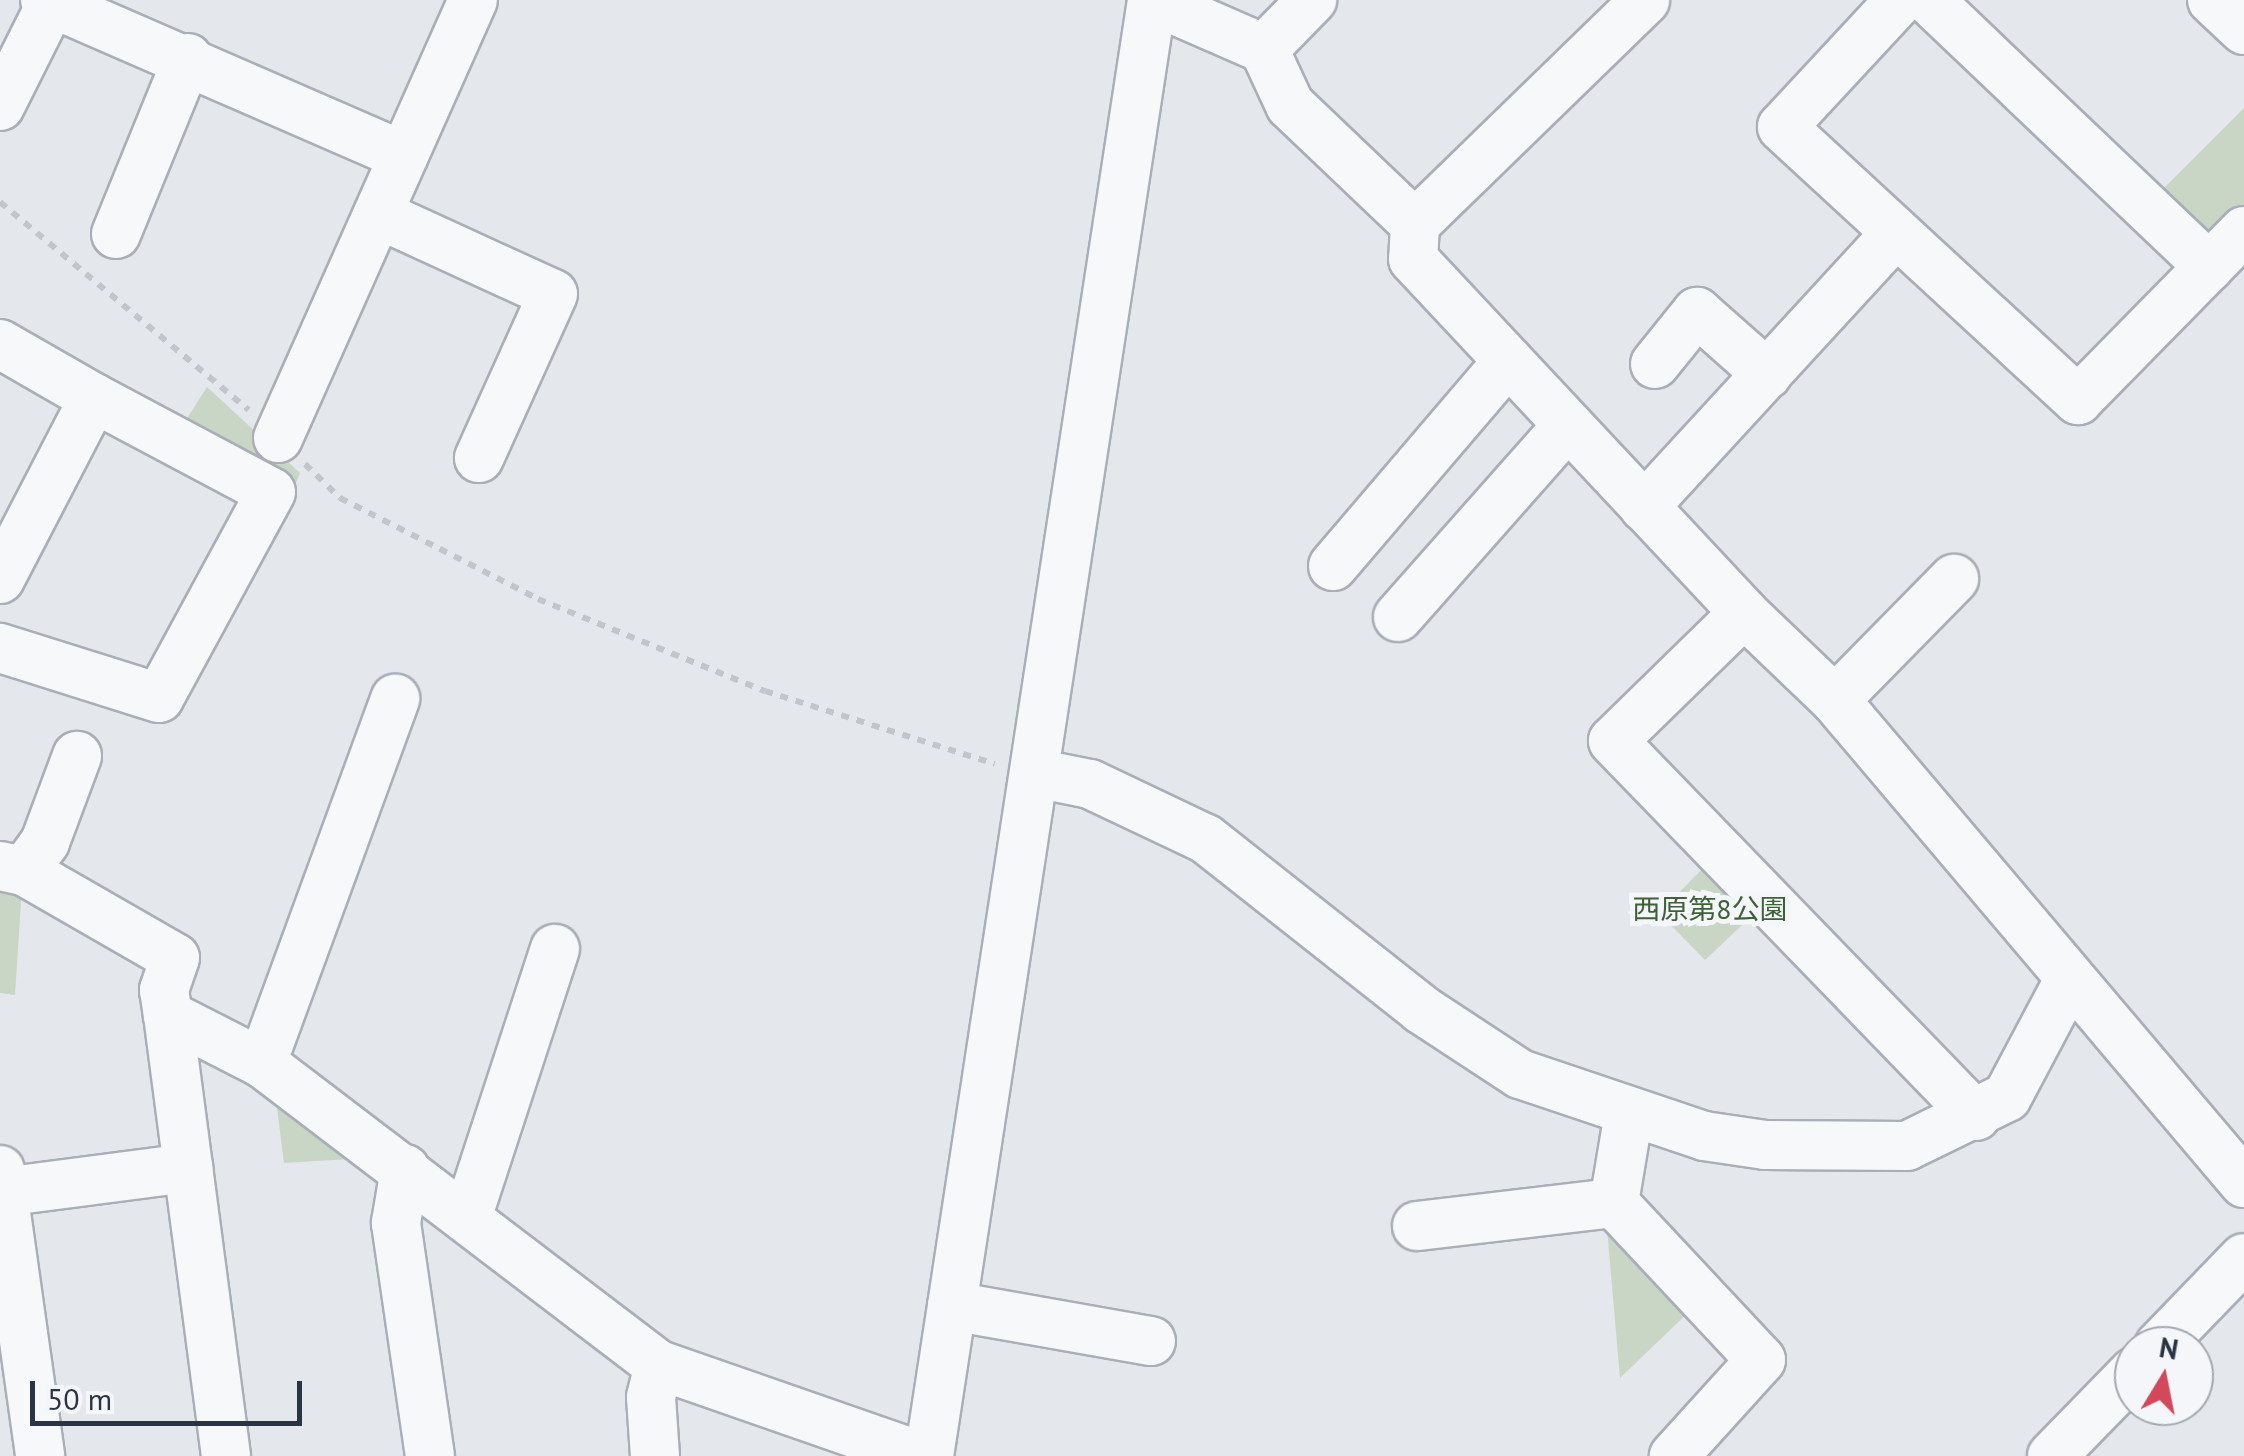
<!DOCTYPE html>
<meta charset="utf-8">
<style>
body{margin:0}
#map{position:relative;width:2244px;height:1456px;overflow:hidden;background:#e4e7ec;font-family:"PT Sans","Noto Sans JP",sans-serif}
div>[style]{position:absolute}
[style*='--x']{left:calc(var(--x)*1px);top:calc(var(--y)*1px);width:calc(var(--w)*1px);rotate:calc(var(--a)*1deg)}
.green>*{inset:0;background:#c9d6c5}
.path>*{height:6px;margin-top:-3px;transform-origin:0;background:repeating-linear-gradient(90deg,#c2c5cb 0 8px,transparent 0 16px)}
.roads{filter:drop-shadow(2px 0 #a9aeb7) drop-shadow(-2px 0 #a9aeb7) drop-shadow(0 2px #a9aeb7) drop-shadow(0 -2px #a9aeb7)}
.minor>*{height:48px;margin:-24px;padding:0 24px;transform-origin:24px;border-radius:24px;background:#f7f8fa}
span{translate:-50% -50%;white-space:nowrap;text-align:center;line-height:1.15;-webkit-text-stroke:10px #f4f6f9;paint-order:stroke}
.park-label{font-size:28px;color:#3f6138}
.north{position:absolute;left:2114px;top:1326px;width:100px;height:100px;box-sizing:border-box;background:#f4f6f9;border:2px solid #a4a8b1;border-radius:50%;rotate:10deg;font-size:28px;font-weight:700;line-height:40px;text-align:center;color:#2b3445}
.north::after{content:'';display:block;margin:auto;width:35px;height:45px;background:#d1495b;clip-path:polygon(50% 0,100% 100%,50% 72%,0 100%)}
.scale{position:absolute;left:30px;top:1381px;width:272px;height:45px;box-sizing:border-box;border:5px solid #2b3445;border-top:0;padding-left:12px;font-size:30px;line-height:35px;white-space:nowrap;color:#2b3445;-webkit-text-stroke:8px #f4f6f9;paint-order:stroke}
</style>
<div id="map">
<div class="green">
<i style="clip-path:polygon(2244px 108px,2244px 216px,2211px 249px,2153px 199px)"></i>
<i style="clip-path:polygon(207px 387px,300px 473px,296px 483px,186px 420px)"></i>
<i style="clip-path:polygon(1709px 862px,1758px 910px,1705px 960px,1659px 913px)"></i>
<i style="clip-path:polygon(0 879px,22px 886px,15px 995px,0 993px)"></i>
<i style="clip-path:polygon(275px 1092px,367px 1158px,284px 1163px)"></i>
<i style="clip-path:polygon(1606px 1217px,1694px 1307px,1620px 1378px)"></i>
</div>
<div class="path">
<i style="--x:0;--y:202;--w:324;--a:39.9"></i>
<i style="--x:305;--y:464;--w:49;--a:44.2"></i>
<i style="--x:340;--y:498;--w:222;--a:27"></i>
<i style="--x:538;--y:599;--w:245;--a:22.1"></i>
<i style="--x:765;--y:691;--w:241;--a:17.6"></i>
</div>
<div class="roads">
<div class="minor">
<i style="--x:45;--y:0;--w:391;--a:23.5"></i>
<i style="--x:1152;--y:0;--w:122;--a:23.6"></i>
<i style="--x:1264;--y:49;--w:62;--a:65.1"></i>
<i style="--x:1290;--y:105;--w:173;--a:43.6"></i>
<i style="--x:1415;--y:224;--w:35;--a:93"></i>
<i style="--x:1413;--y:259;--w:485;--a:46.9"></i>
<i style="--x:1744;--y:613;--w:126;--a:43.7"></i>
<i style="--x:1835;--y:700;--w:633;--a:49.74"></i>
<i style="--x:1900;--y:0;--w:173;--a:132.9"></i>
<i style="--x:1782;--y:127;--w:403;--a:42.7"></i>
<i style="--x:2078;--y:400;--w:237;--a:-45.5"></i>
<i style="--x:1929;--y:0;--w:387;--a:43.6"></i>
<i style="--x:2212;--y:0;--w:44;--a:43.2"></i>
<i style="--x:1264;--y:49;--w:69;--a:-45.6"></i>
<i style="--x:0;--y:106;--w:119;--a:-63.4"></i>
<i style="--x:378;--y:214;--w:192;--a:24.6"></i>
<i style="--x:553;--y:294;--w:180;--a:114.3"></i>
<i style="--x:1415;--y:224;--w:321;--a:-44.2"></i>
<i style="--x:116;--y:234;--w:190;--a:-67.8"></i>
<i style="--x:0;--y:344;--w:108;--a:29.9"></i>
<i style="--x:1655;--y:364;--w:67;--a:-51.1"></i>
<i style="--x:1697;--y:312;--w:94;--a:41.5"></i>
<i style="--x:278;--y:438;--w:479;--a:-66"></i>
<i style="--x:1644;--y:507;--w:372;--a:-47.4"></i>
<i style="--x:1333;--y:566;--w:270;--a:-49.5"></i>
<i style="--x:0;--y:579;--w:204;--a:-62.6"></i>
<i style="--x:94;--y:398;--w:200;--a:28"></i>
<i style="--x:271;--y:492;--w:234;--a:118.5"></i>
<i style="--x:159;--y:698;--w:167;--a:-162.5"></i>
<i style="--x:1744;--y:613;--w:183;--a:135.7"></i>
<i style="--x:1613;--y:741;--w:522;--a:45.93"></i>
<i style="--x:1398;--y:617;--w:256;--a:-48.5"></i>
<i style="--x:1835;--y:700;--w:170;--a:-45.5"></i>
<i style="--x:1035;--y:773;--w:56;--a:11.3"></i>
<i style="--x:1090;--y:784;--w:128;--a:25.4"></i>
<i style="--x:1206;--y:839;--w:274;--a:38.3"></i>
<i style="--x:1421;--y:1009;--w:118;--a:33.3"></i>
<i style="--x:1520;--y:1074;--w:194;--a:18.6"></i>
<i style="--x:1704;--y:1136;--w:62;--a:8.4"></i>
<i style="--x:1765;--y:1145;--w:142;--a:0.4"></i>
<i style="--x:1907;--y:1146;--w:111;--a:-26.1"></i>
<i style="--x:2007;--y:1097;--w:130;--a:-62.1"></i>
<i style="--x:0;--y:866;--w:25;--a:12"></i>
<i style="--x:24;--y:871;--w:174;--a:29.9"></i>
<i style="--x:175;--y:958;--w:34;--a:109"></i>
<i style="--x:164;--y:990;--w:25;--a:81"></i>
<i style="--x:168;--y:1015;--w:106;--a:27.1"></i>
<i style="--x:262;--y:1063;--w:499;--a:37.3"></i>
<i style="--x:659;--y:1365;--w:276;--a:19.2"></i>
<i style="--x:24;--y:871;--w:36;--a:-54"></i>
<i style="--x:45;--y:842;--w:92;--a:-69.6"></i>
<i style="--x:168;--y:1015;--w:445;--a:82.5"></i>
<i style="--x:262;--y:1063;--w:388;--a:-69.9"></i>
<i style="--x:1629;--y:1113;--w:91;--a:99.5"></i>
<i style="--x:1614;--y:1203;--w:215;--a:46.9"></i>
<i style="--x:1761;--y:1360;--w:130;--a:132.2"></i>
<i style="--x:405;--y:1169;--w:55;--a:99.5"></i>
<i style="--x:396;--y:1223;--w:235;--a:81.7"></i>
<i style="--x:0;--y:1170;--w:289;--a:82"></i>
<i style="--x:3;--y:1192;--w:187;--a:-7.4"></i>
<i style="--x:468;--y:1215;--w:280;--a:-71.9"></i>
<i style="--x:1417;--y:1226;--w:198;--a:-6.7"></i>
<i style="--x:952;--y:1306;--w:202;--a:10"></i>
<i style="--x:2159;--y:1346;--w:122;--a:-46"></i>
<i style="--x:655;--y:1456;--w:59;--a:-93.9"></i>
<i style="--x:651;--y:1397;--w:33;--a:-76"></i>
<i style="--x:929;--y:1456;--w:1473;--a:-81.29"></i>
<i style="--x:2052;--y:1456;--w:117;--a:-45.7"></i>
</div>
</div>
<div class="park-label">
<span style="left:1710px;top:909px">西原第8公園</span>
</div>
<div class="north">N</div>
<div class="scale">50 m</div>
</div>
